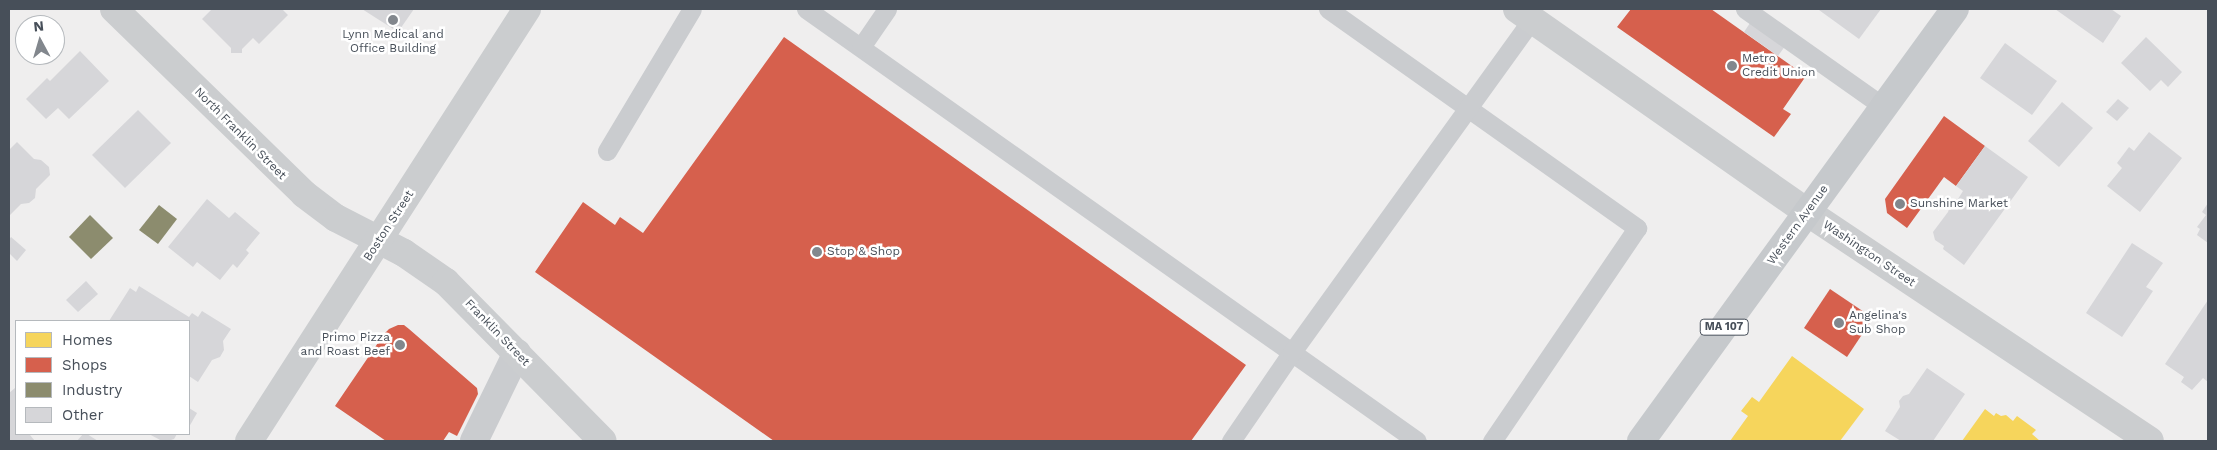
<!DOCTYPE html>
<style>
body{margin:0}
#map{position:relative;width:2217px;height:450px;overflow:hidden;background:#efeeee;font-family:"Work Sans",sans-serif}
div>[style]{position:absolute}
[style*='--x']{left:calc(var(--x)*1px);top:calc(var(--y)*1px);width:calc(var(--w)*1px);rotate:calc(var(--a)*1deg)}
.homes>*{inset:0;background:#f6d55c}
.shops>*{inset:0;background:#d6604d}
.industry>*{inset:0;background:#8c8c6e}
.building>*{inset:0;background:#d6d6d9}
.lane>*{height:19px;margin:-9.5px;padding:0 9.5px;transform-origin:9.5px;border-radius:9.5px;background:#cacccf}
.street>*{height:28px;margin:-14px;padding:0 14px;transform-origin:14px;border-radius:14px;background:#cacccf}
.secondary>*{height:28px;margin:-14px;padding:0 14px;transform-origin:14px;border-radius:14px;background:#cbcdcf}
.primary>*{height:28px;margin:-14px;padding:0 14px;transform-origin:14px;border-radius:14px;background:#c6c9cc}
.dots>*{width:14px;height:14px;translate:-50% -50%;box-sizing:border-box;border:2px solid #fff;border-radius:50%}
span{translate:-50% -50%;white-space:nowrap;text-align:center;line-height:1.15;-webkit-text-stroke:5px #fff;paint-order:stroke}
.shield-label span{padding:1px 4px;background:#fff;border:1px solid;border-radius:4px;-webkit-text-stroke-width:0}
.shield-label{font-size:11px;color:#474f59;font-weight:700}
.poi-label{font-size:12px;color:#474f59}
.left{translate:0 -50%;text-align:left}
.right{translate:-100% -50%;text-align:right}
.street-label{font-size:12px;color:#474f59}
.frame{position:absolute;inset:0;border:10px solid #474f59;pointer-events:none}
.legend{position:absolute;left:15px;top:320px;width:175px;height:115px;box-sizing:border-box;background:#fff;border:1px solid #b5b9bd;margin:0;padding:6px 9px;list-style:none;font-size:15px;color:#474f59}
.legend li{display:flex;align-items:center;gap:10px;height:25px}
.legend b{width:25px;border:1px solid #b5b9bd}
.north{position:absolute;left:15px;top:15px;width:50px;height:50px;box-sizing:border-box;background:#fff;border:1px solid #b5b9bd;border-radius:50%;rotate:354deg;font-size:14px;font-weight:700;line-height:20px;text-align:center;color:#474f59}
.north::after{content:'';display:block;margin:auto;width:18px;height:22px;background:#82878d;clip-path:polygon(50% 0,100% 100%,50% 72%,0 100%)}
</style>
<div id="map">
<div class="homes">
<i style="clip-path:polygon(1792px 356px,1864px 409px,1840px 441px,1730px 441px,1748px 416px,1741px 411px,1752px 397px,1759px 402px)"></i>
<i style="clip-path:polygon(1985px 409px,1994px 416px,1996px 413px,2001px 416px,2006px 415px,2013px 421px,2017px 416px,2036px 430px,2032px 434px,2040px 441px,1962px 441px)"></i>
</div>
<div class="shops">
<i style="clip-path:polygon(1631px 9px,1711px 9px,1806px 76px,1783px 109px,1791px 114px,1774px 137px,1617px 27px)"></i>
<i style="clip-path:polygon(784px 37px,1246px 365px,1191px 441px,774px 441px,535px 272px,583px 202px,615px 225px,620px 217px,643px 233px)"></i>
<i style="clip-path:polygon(1944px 116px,1985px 146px,1956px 186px,1944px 177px,1907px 228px,1887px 213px,1885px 199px)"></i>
<i style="clip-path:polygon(1830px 289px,1873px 318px,1847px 357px,1804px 328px)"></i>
<i style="clip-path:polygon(398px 325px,404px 325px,409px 329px,477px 388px,478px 394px,457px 436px,449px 432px,443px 441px,386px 441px,335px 406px,384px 334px,389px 329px)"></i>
</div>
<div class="industry">
<i style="clip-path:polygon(159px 205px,177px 219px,158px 244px,139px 230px)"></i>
<i style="clip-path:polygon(90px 215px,113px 238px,91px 259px,69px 237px)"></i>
</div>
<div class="building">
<i style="clip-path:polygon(212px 9px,282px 9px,288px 15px,259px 44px,253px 38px,242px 49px,242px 53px,231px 53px,231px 48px,202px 19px)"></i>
<i style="clip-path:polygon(362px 9px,414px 9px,398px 32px)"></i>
<i style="clip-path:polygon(1820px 9px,1881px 9px,1859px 39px,1819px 10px)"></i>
<i style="clip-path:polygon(2055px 9px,2111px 9px,2121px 16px,2103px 43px)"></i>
<i style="clip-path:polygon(1758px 11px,1793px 35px,1778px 56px,1744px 32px)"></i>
<i style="clip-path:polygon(2146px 37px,2182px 72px,2168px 87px,2161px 80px,2150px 91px,2121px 63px)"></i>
<i style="clip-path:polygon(2005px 43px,2057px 81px,2032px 115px,1980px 78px)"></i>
<i style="clip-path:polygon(80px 51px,109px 81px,69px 119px,58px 108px,46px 119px,26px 99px,47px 78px,50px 81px)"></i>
<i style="clip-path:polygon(2118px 99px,2129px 108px,2117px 121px,2106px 112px)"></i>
<i style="clip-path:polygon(2062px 102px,2093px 128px,2059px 167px,2028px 141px)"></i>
<i style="clip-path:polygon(138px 110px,171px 143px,125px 188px,92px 155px)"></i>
<i style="clip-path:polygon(2149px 132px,2182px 158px,2140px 212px,2107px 186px,2122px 168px,2117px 163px,2129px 147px,2134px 151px)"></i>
<i style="clip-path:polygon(17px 142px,34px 159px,41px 160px,49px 167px,50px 175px,36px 189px,35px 198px,29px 203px,21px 204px,9px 216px,9px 150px)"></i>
<i style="clip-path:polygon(1985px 146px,2028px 177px,1964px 265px,1943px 249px,1944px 246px,1935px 240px,1933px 232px,1948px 212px,1952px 200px,1958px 199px,1963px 191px,1956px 186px)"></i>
<i style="clip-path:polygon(207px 199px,229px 218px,235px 212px,260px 233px,246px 250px,249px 253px,237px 268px,233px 264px,220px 280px,197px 262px,193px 267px,168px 247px)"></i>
<i style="clip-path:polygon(2208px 203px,2208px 243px,2197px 235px,2200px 229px,2197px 227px,2206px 215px,2202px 212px)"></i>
<i style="clip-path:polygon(11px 237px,26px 250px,17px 261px,9px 253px,9px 240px)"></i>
<i style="clip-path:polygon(2132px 243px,2163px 263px,2146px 287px,2153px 291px,2122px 337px,2086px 313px)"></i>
<i style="clip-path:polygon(86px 281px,98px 294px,78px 312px,66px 300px)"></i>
<i style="clip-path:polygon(139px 286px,189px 317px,192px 313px,198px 317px,202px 311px,231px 329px,223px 341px,224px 350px,220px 357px,212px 360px,198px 382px,189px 376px,189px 321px,109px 321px,130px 288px,136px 292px)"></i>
<i style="clip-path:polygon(2208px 300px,2208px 382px,2203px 378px,2192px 390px,2181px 382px,2184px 377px,2165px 364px)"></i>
<i style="clip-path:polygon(1927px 368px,1965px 394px,1933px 441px,1901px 441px,1885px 431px,1900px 407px,1899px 401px,1903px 396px,1909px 394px)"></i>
<i style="clip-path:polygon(15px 388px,16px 434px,31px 434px,30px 435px,35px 441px,9px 441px,9px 393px)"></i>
<i style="clip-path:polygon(189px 408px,197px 413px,189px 427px)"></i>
<i style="clip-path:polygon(83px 434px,87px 434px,98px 441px,77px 441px)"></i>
<i style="clip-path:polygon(149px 434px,177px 434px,174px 439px,168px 441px,162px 441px)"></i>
</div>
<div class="lane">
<i style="--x:806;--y:9;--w:748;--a:35.26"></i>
<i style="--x:1328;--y:9;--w:379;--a:35.3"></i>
<i style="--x:1637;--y:228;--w:258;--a:124.2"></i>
<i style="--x:1745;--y:9;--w:170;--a:35.2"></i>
<i style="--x:861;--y:47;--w:46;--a:-55.6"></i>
<i style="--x:607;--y:151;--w:165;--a:-59.1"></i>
<i style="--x:1231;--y:441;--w:108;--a:-55.6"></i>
<i style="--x:1292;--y:352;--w:410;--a:-54.2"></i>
</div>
<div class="street">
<i style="--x:474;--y:441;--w:98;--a:-64"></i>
</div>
<div class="secondary">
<i style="--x:114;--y:9;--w:265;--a:44.2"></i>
<i style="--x:304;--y:194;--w:40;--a:37"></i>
<i style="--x:336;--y:218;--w:76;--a:27.2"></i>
<i style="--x:404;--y:253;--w:51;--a:34.6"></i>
<i style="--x:446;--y:282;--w:223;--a:45.4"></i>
<i style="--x:1517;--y:9;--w:354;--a:35"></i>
<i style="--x:1807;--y:212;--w:412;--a:33.7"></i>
<i style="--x:249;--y:441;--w:514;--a:-57.24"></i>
</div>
<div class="primary">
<i style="--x:1641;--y:441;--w:534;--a:-53.99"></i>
</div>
<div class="dots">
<i style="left:393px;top:20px;background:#82878d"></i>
<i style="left:1732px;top:66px;background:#82878d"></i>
<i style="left:1900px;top:204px;background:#82878d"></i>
<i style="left:817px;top:252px;background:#82878d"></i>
<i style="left:1839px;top:323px;background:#82878d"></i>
<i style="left:400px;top:345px;background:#82878d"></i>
</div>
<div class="shield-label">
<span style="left:1724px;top:327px">MA 107</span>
</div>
<div class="poi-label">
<span style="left:393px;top:42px">Lynn Medical and<br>Office Building</span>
<span class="left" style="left:1742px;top:66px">Metro<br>Credit Union</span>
<span class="left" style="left:1910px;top:204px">Sunshine Market</span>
<span class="left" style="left:827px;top:252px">Stop &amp; Shop</span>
<span class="left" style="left:1849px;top:323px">Angelina's<br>Sub Shop</span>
<span class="right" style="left:390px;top:345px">Primo Pizza<br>and Roast Beef</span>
</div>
<div class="street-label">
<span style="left:240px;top:134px;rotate:45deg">North Franklin Street</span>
<span style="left:1798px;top:225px;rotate:-54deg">Western Avenue</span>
<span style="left:389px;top:226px;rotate:-57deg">Boston Street</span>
<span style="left:1869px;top:254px;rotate:34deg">Washington Street</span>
<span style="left:497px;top:333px;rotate:46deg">Franklin Street</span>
</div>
<div class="frame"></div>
<ul class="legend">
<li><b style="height:14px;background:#f6d55c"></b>Homes</li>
<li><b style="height:14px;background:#d6604d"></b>Shops</li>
<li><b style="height:14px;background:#8c8c6e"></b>Industry</li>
<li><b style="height:14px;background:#d6d6d9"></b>Other</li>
</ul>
<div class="north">N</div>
</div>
